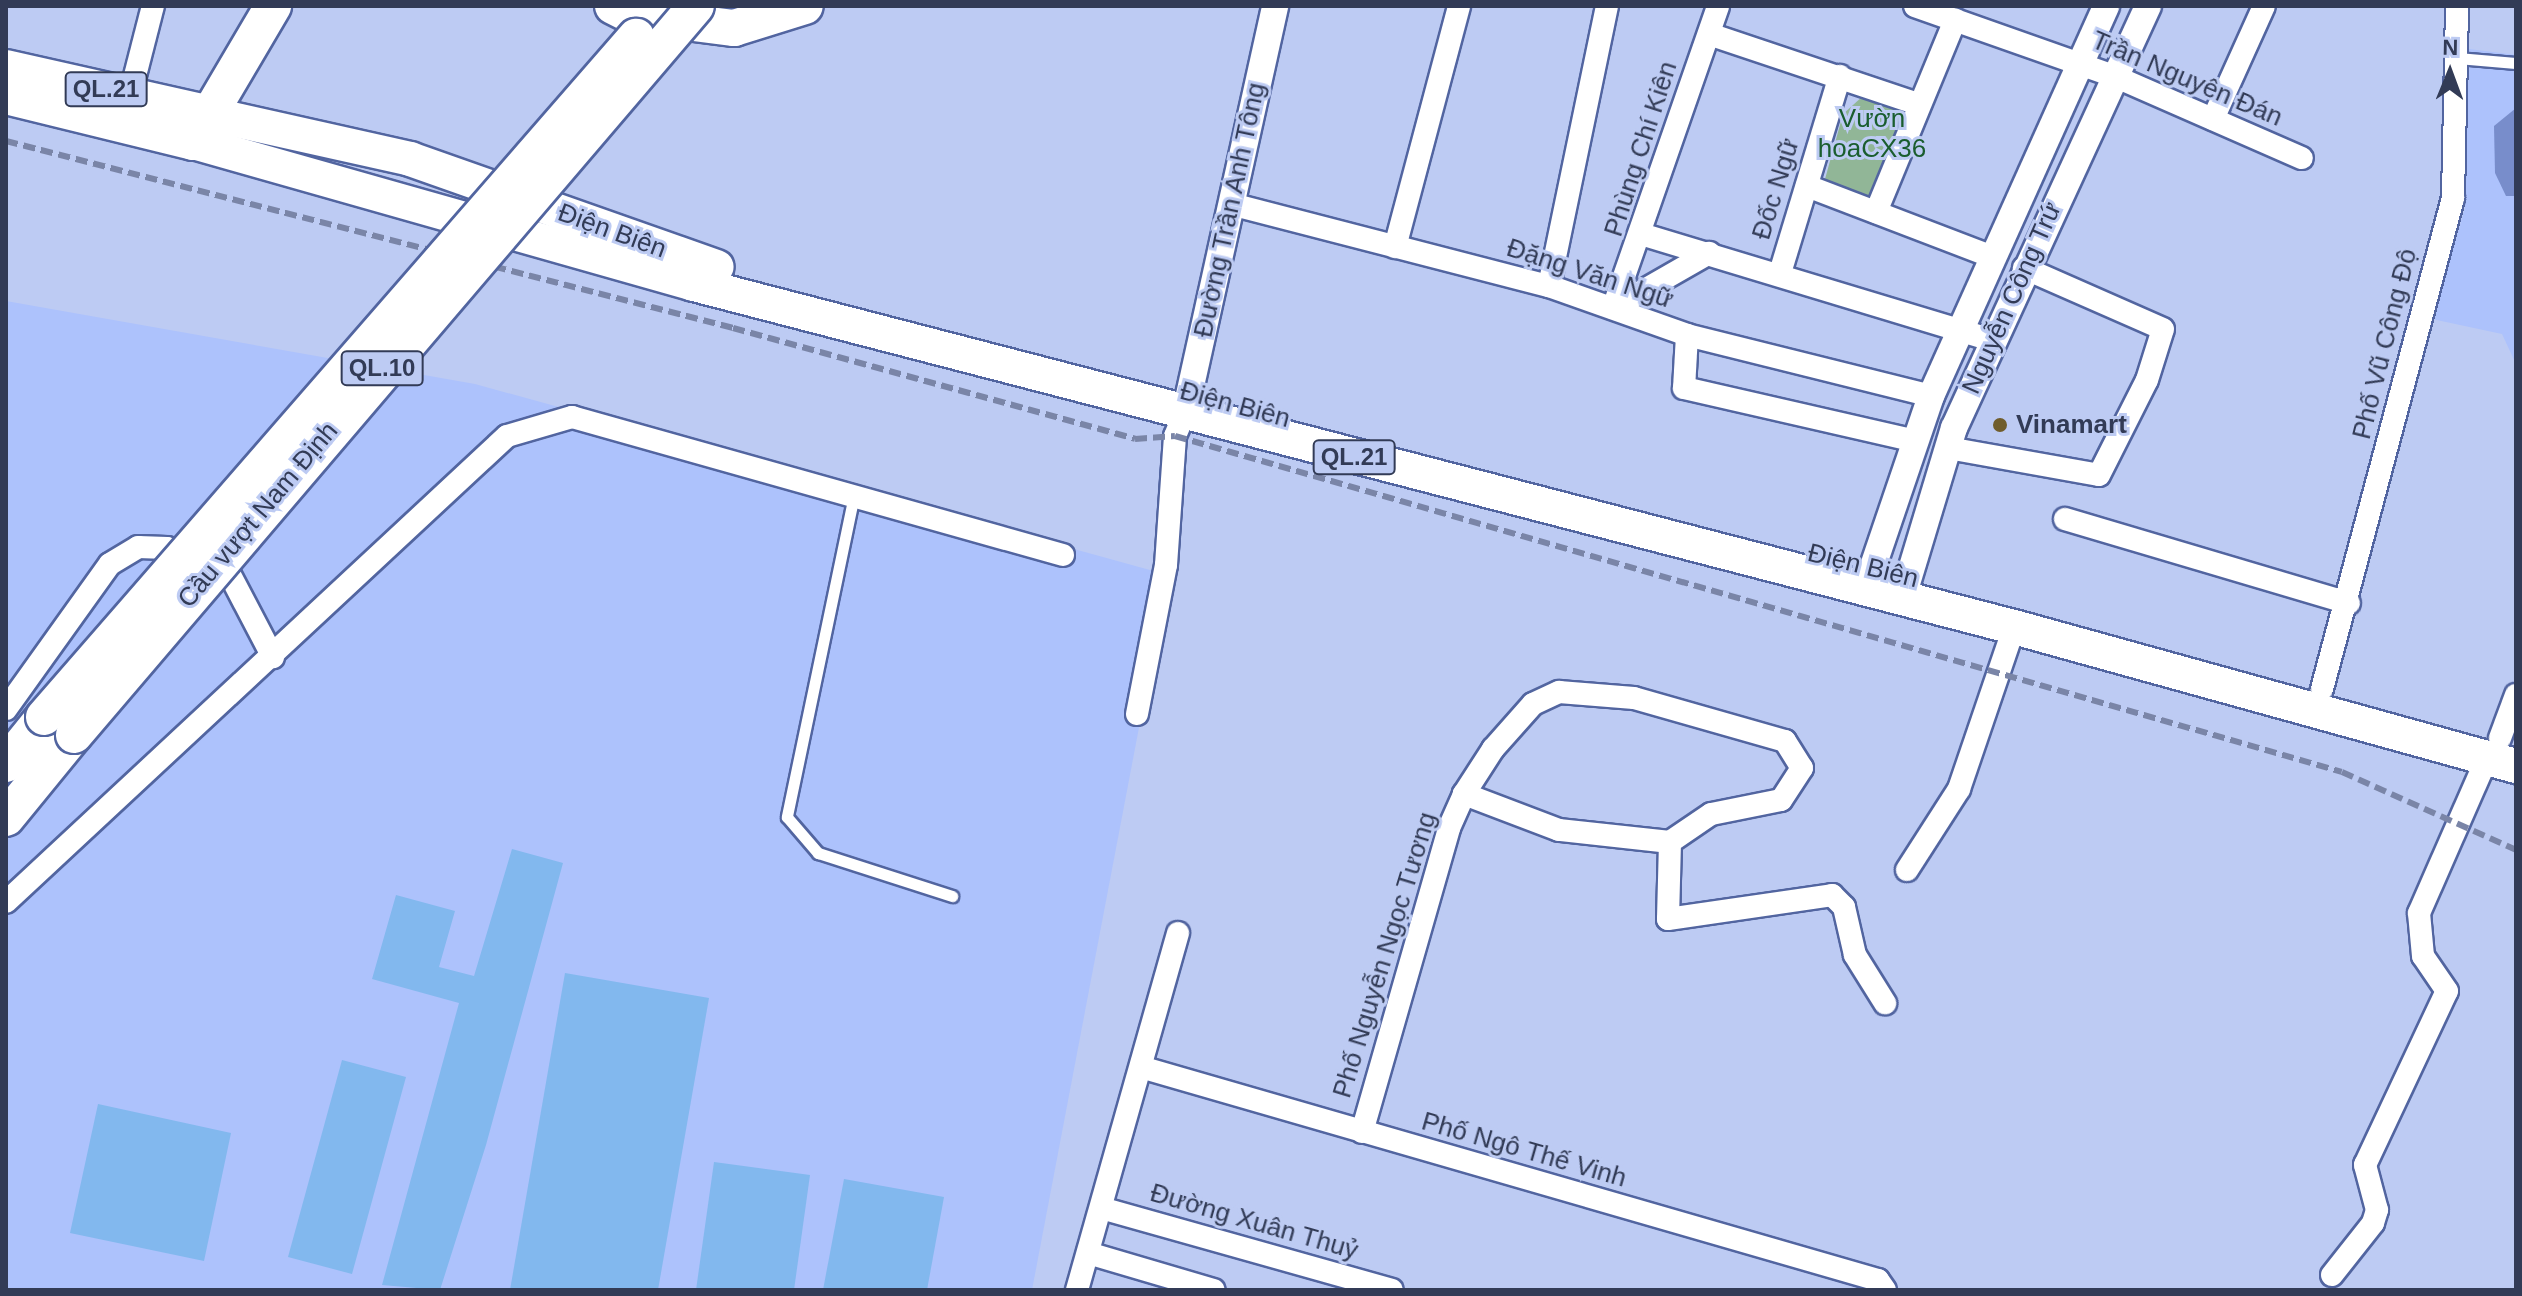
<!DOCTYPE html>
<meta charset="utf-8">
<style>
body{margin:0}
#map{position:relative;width:2522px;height:1296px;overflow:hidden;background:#bdcbf3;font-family:Helvetica,sans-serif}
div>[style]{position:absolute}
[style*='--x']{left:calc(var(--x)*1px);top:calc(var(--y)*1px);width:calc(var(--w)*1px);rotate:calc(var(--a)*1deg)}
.built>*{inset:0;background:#adc2fc}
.green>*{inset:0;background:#91b697}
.water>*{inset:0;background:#788dcb}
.building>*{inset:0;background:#82b8ee}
.roads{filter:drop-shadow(2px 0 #5265a0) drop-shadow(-2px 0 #5265a0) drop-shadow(0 2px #5265a0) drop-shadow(0 -2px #5265a0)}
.service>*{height:11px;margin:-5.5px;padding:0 5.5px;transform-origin:5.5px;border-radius:5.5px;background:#fff}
.minor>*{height:22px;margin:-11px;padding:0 11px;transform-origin:11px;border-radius:11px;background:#fff}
.tertiary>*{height:26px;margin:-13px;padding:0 13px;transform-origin:13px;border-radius:13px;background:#fff}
.primary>*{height:34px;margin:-17px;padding:0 17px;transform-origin:17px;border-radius:17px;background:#fff}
.trunk>*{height:36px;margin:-18px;padding:0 18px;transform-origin:18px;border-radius:18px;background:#fff}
.rail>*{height:6px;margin-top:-3px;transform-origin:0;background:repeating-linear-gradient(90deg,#7a85a7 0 12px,transparent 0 18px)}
.bridges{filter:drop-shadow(2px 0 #5265a0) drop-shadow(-2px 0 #5265a0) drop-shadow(0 2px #5265a0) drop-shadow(0 -2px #5265a0)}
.trunk-bridge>*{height:36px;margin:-18px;padding:0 18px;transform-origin:18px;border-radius:18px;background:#fff}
.dots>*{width:22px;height:22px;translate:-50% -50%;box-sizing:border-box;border:4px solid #bdcbf3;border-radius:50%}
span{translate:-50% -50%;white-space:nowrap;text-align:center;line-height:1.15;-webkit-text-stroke:6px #bdcbf3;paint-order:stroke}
.shield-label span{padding:2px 6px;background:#bdcbf3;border:2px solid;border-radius:6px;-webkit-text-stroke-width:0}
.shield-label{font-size:24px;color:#323b56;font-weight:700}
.street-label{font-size:26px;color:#323b56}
.park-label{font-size:26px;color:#1a5d2e}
.poi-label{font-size:26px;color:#323b56;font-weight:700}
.left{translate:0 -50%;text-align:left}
.frame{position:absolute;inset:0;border:8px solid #323b56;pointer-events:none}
.north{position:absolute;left:2410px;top:32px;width:80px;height:80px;-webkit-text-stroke:6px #bdcbf3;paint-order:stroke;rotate:1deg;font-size:22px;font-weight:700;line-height:32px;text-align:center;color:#323b56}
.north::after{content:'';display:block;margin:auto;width:28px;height:36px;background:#323b56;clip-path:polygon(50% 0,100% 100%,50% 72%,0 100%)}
</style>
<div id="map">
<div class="built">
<i style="clip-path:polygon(2469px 49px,2516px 55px,2516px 364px,2502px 334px,2432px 319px,2465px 208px)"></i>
<i style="clip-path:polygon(6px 301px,475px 384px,1168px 575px,1032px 1290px,6px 1290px)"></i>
</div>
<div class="green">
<i style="clip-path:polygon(1863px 96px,1918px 104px,1876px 212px,1822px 190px,1843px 114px)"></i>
</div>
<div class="water">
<i style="clip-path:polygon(2516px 108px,2516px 196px,2506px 196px,2495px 173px,2494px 126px)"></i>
</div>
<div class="building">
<i style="clip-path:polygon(512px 849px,563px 863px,486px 1145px,440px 1290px,382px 1285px,459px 1003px,372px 979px,396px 895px,455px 911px,439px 967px,474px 976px)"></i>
<i style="clip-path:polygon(565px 973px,709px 998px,658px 1290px,510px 1290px)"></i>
<i style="clip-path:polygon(342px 1060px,406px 1077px,352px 1274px,288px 1257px)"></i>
<i style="clip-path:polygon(98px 1104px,231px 1133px,204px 1261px,70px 1233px)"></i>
<i style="clip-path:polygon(714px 1162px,810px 1175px,794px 1290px,696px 1290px)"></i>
<i style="clip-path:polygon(844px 1179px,944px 1197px,927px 1290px,823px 1290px)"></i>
</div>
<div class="roads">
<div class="service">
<i style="--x:2457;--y:58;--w:59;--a:4.8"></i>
<i style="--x:854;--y:495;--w:329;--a:101.8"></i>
<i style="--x:787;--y:817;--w:48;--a:49.3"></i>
<i style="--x:818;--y:853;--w:141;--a:17.8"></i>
</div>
<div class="minor">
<i style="--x:1915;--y:6;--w:211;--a:19.4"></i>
<i style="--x:2114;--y:76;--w:205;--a:23.6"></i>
<i style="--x:1709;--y:34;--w:220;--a:18.5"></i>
<i style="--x:127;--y:107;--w:104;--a:-75.6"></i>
<i style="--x:2213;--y:119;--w:124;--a:-65.7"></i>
<i style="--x:1807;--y:186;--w:199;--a:20.9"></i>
<i style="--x:1231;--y:204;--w:328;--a:14.5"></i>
<i style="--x:1549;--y:286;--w:146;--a:19.5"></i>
<i style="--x:1687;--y:335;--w:252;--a:14"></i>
<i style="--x:1876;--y:212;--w:208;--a:-67.6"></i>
<i style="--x:1644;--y:235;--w:363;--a:16.8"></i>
<i style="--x:1395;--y:247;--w:249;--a:-75.1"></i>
<i style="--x:1780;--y:273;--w:206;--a:-73.1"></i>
<i style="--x:1549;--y:286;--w:286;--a:-78.3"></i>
<i style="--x:1613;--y:308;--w:320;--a:-70.8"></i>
<i style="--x:1613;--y:308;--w:111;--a:-29.8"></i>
<i style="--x:1687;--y:335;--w:53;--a:93.2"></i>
<i style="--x:1684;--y:388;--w:238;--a:12.9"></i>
<i style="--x:1948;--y:448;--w:153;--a:10.1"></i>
<i style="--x:2099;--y:475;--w:106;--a:-63.2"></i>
<i style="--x:2147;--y:380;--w:53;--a:-72.6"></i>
<i style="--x:2163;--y:329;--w:152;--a:-156.3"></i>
<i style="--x:2065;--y:519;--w:296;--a:16.5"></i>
<i style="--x:2322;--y:689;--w:508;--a:-75.06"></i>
<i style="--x:2453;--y:198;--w:192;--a:-88.8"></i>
<i style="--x:6;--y:709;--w:178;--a:-54.4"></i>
<i style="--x:110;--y:564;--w:33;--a:-31"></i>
<i style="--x:138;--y:547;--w:29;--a:2"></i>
<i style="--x:167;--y:548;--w:67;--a:22"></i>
<i style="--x:229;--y:573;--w:95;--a:62.4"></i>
<i style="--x:1137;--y:714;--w:152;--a:-79"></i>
<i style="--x:1166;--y:565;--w:129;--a:-86"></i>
<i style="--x:1175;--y:436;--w:25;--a:-67"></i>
<i style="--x:2500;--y:738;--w:46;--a:-69.6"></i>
<i style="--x:1670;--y:842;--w:77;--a:91.5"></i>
<i style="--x:1668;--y:919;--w:166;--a:-8.3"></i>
<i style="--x:1832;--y:895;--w:17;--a:45"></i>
<i style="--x:1844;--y:907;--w:49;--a:77.1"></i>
<i style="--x:1855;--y:955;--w:57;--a:58"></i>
<i style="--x:1907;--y:870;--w:96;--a:-57.3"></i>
<i style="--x:1959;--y:789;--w:171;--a:-71.2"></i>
<i style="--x:6;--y:902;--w:684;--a:-42.93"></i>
<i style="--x:507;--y:436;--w:68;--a:-16.3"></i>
<i style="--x:572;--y:417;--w:510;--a:15.7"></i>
<i style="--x:1144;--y:1068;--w:764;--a:16.11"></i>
<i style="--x:1878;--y:1280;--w:12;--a:55"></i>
<i style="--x:1362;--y:1132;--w:316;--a:-74"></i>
<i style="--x:1449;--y:828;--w:37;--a:-66"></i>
<i style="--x:1464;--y:794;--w:54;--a:-57.2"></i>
<i style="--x:1493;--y:749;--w:60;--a:-48.4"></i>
<i style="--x:1533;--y:704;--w:29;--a:-25"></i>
<i style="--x:1559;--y:692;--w:75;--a:4.6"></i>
<i style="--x:1634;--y:698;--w:157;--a:15.9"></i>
<i style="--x:1785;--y:741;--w:32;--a:58"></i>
<i style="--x:1802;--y:768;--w:38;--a:123"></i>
<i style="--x:1781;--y:800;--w:71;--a:168.7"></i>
<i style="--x:1711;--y:814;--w:50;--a:145.7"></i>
<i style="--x:1670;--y:842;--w:112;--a:-173.8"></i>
<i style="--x:1559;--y:830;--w:102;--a:-159.2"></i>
<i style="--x:1101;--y:1208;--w:302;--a:15.7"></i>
<i style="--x:1088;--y:1253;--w:131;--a:16.4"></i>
<i style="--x:2332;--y:1275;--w:66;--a:-51.7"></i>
<i style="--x:2373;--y:1223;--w:14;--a:-73"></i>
<i style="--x:2377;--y:1210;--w:47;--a:-104.9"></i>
<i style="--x:2365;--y:1165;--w:192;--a:-64.8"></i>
<i style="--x:2447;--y:991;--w:42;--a:-124.4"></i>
<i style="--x:2423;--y:956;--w:43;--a:-95.3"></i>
<i style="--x:2419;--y:913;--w:169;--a:-66.3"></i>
<i style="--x:1077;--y:1290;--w:371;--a:-74.2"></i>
</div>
<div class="tertiary">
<i style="--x:1185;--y:413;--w:417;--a:-77.5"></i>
<i style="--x:1865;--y:590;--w:205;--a:-71.2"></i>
<i style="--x:1931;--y:396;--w:427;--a:-65.8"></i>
<i style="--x:1902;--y:600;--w:180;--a:-73.2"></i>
<i style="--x:1954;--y:428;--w:464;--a:-65.3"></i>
</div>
<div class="primary">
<i style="--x:205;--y:113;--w:210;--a:12.6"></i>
<i style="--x:410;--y:159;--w:325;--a:19.4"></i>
<i style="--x:193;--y:142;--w:521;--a:15.82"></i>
<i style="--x:694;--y:284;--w:1364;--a:14.57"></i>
<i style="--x:2014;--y:627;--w:521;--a:15.48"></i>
</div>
<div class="trunk">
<i style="--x:613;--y:6;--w:20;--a:27"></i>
<i style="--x:631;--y:15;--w:104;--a:7.2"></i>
<i style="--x:734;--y:28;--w:74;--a:-17.2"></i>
<i style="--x:6;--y:68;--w:204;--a:12.7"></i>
<i style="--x:6;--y:96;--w:193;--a:13.8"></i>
<i style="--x:193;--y:142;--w:158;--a:-59.5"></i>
<i style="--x:6;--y:764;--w:60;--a:-51"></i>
<i style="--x:6;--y:818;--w:107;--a:-50.7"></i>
</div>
</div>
<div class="rail">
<i style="--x:6;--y:141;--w:751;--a:14.42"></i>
<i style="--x:733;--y:328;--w:417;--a:15.4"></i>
<i style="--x:1135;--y:439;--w:40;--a:-4.3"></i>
<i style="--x:1175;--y:436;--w:1214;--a:16.06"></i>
<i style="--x:2342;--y:772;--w:191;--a:24.1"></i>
</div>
<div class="bridges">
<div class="trunk-bridge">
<i style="--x:44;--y:717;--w:902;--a:-48.96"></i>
<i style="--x:74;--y:735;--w:958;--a:-49.53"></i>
</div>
</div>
<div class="dots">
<i style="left:2000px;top:425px;background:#705d2c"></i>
</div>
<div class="shield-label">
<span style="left:106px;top:89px">QL.21</span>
<span style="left:382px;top:368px">QL.10</span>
<span style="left:1354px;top:457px">QL.21</span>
</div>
<div class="street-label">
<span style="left:2187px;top:79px;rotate:23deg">Trần Nguyên Đán</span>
<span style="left:1641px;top:149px;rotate:-72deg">Phùng Chí Kiên</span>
<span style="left:1776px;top:189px;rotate:-73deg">Đốc Ngữ</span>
<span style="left:1230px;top:210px;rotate:-78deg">Đường Trần Anh Tông</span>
<span style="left:612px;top:231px;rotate:20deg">Điện Biên</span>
<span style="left:1590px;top:274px;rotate:18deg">Đặng Văn Ngữ</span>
<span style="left:2012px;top:298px;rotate:-66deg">Nguyễn Công Trứ</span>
<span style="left:2385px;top:344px;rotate:-76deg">Phố Vũ Công Độ</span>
<span style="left:1235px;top:405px;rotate:15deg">Điện Biên</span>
<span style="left:258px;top:515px;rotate:-50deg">Cầu vượt Nam Định</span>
<span style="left:1863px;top:566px;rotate:14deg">Điện Biên</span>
<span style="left:1385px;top:955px;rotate:-73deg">Phố Nguyễn Ngọc Tương</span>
<span style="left:1524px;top:1150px;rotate:16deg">Phố Ngô Thế Vinh</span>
<span style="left:1254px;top:1222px;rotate:16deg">Đường Xuân Thuỷ</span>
</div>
<div class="park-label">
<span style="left:1872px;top:134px">Vườn<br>hoaCX36</span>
</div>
<div class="poi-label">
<span class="left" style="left:2016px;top:425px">Vinamart</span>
</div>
<div class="frame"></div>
<div class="north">N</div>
</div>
